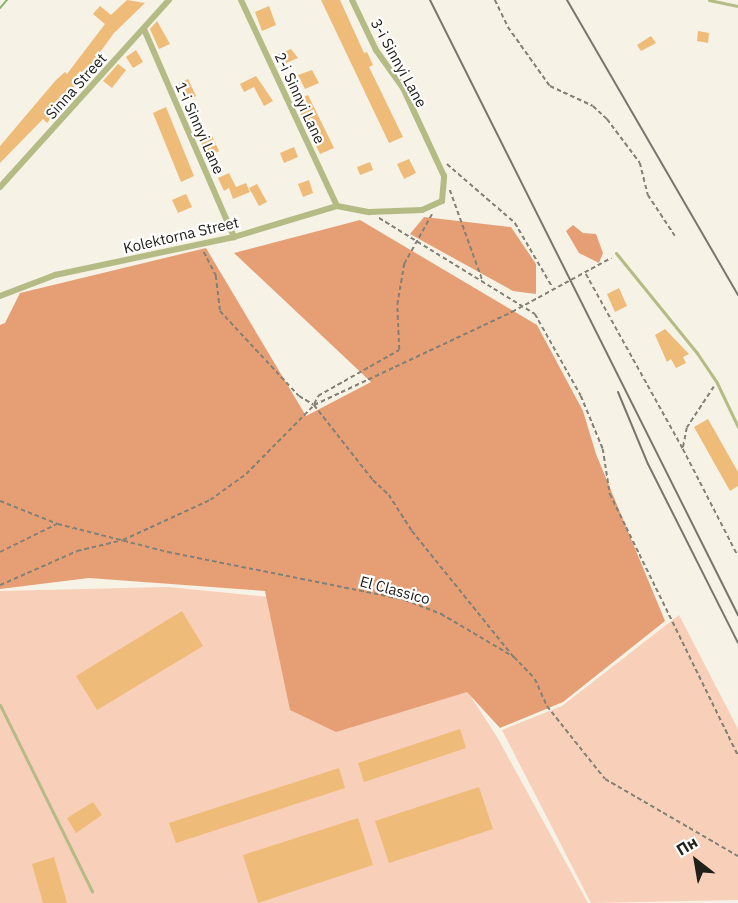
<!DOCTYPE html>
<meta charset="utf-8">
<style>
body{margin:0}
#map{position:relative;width:738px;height:903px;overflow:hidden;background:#f6f2e5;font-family:"IBM Plex Sans",sans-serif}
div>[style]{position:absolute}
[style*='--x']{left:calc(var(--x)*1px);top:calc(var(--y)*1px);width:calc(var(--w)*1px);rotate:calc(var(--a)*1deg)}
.green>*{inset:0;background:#f8cfb8}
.forest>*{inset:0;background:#e69f75}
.stream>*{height:2px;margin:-1px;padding:0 1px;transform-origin:1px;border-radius:1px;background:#89b472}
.building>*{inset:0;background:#efbb79}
.path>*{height:1.5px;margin-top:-0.75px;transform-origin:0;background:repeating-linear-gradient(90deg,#828077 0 4.5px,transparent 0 7.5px)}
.service>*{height:3px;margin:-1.5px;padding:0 1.5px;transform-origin:1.5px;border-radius:1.5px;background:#b4bb85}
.minor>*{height:6px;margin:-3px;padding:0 3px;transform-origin:3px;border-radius:3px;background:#b4bb85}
.rail>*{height:2px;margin:-1px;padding:0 1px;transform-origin:1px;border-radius:1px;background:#78766e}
span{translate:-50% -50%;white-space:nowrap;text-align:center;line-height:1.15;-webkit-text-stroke:4.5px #fff;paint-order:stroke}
.street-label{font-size:15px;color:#21201b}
.north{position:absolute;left:666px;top:831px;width:60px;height:60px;-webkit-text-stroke:4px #fff;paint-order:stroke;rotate:329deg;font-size:16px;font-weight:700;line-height:24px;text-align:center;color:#21201b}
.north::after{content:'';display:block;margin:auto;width:21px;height:27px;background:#21201b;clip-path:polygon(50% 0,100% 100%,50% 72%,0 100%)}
</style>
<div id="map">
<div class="green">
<i style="clip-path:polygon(168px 587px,339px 604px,427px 629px,497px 737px,588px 903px,0 903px,0 591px)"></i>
<i style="clip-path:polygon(679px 615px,738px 729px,738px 900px,591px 903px,502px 730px,562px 706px)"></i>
</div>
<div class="forest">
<i style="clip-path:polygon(424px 217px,511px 227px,536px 264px,536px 294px,513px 291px,410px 234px)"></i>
<i style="clip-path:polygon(360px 220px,537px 325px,583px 411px,596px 454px,665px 621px,563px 702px,500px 728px,467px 692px,336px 732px,290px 710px,265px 591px,89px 578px,0 589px,0 325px,5px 323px,20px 293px,206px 248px,306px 416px,371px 382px,234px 253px)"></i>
<i style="clip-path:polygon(573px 225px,583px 233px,596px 234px,603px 253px,599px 263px,579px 253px,566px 231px)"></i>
</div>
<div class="stream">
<i style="--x:0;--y:8;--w:11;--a:-49"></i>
</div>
<div class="building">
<i style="clip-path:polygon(127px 0,145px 3px,114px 33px,77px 84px,48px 113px,53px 116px,47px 123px,43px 119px,0 163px,0 146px,56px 80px,65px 72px,67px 74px,105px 24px,93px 14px,100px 6px,111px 15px)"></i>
<i style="clip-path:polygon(321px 0,340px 0,364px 53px,367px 52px,373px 65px,369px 67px,403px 137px,389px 143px)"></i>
<i style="clip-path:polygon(269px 6px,276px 25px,262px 31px,255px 12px)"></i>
<i style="clip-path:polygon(157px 21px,170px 44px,159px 49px,150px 29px)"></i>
<i style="clip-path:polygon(698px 31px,709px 33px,708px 43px,697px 41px)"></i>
<i style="clip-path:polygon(651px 36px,656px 43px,641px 51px,637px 45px)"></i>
<i style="clip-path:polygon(291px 49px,298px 58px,284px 64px,277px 55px)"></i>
<i style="clip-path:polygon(136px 50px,143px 62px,133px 68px,126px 57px)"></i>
<i style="clip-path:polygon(118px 64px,126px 70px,112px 88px,103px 81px)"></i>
<i style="clip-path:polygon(312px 70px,319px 83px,305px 89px,298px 75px)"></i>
<i style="clip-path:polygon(256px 76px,273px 101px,264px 106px,254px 87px,244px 92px,240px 84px)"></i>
<i style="clip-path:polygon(188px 79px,196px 96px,186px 101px,178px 84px)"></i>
<i style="clip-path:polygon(308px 95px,334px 148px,320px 154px,294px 101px)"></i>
<i style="clip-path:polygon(166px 107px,194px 176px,181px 182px,153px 113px)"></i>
<i style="clip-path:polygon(212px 136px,219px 151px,208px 157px,200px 141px)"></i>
<i style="clip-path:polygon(294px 147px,298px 157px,284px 163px,280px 153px)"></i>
<i style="clip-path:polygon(409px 159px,416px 173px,404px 179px,397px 164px)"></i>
<i style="clip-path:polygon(370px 162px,373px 170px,360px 175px,357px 167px)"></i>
<i style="clip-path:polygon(229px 173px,236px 187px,246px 183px,250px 192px,233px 199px,229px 188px,224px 191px,218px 178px)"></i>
<i style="clip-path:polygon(309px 180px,313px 193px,303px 197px,298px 184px)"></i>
<i style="clip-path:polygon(257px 184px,267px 202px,259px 206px,249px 188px)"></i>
<i style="clip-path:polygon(186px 194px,192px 207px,178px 213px,172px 200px)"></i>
<i style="clip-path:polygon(619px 288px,627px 306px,615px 312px,607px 294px)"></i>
<i style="clip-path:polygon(665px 329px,689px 354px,683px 357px,686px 363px,676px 368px,671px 359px,667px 362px,655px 335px)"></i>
<i style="clip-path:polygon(708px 419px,738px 472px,738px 486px,730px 491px,694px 427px)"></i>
<i style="clip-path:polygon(182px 611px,203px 646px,97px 710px,76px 676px)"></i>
<i style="clip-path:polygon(460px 729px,466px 748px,364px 782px,358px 763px)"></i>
<i style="clip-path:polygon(339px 768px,345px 788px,176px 843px,169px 823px)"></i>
<i style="clip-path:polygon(479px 787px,493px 829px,389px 863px,375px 821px)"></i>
<i style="clip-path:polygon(93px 802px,102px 815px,76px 833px,67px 818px)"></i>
<i style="clip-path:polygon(358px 818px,373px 865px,258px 903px,243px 855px)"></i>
<i style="clip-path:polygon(54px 857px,67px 903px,43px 903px,32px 864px)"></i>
</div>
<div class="path">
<i style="--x:495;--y:0;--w:30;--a:64"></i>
<i style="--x:508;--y:27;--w:72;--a:54.6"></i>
<i style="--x:550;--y:86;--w:47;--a:24.9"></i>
<i style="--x:593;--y:106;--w:19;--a:43"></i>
<i style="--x:607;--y:119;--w:55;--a:53.1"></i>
<i style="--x:640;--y:163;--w:33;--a:76"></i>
<i style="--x:648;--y:195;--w:49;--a:56.6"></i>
<i style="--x:447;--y:164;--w:90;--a:40.9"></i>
<i style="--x:515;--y:223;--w:75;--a:59.7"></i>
<i style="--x:450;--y:190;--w:95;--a:70.2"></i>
<i style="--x:379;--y:218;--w:183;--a:31.6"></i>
<i style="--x:535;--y:314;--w:94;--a:60.7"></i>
<i style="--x:581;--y:396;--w:57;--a:67.5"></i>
<i style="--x:603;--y:449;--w:46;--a:81.2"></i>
<i style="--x:610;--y:494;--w:291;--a:63.9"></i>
<i style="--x:204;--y:252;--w:27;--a:63"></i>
<i style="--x:216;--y:276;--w:35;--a:83"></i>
<i style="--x:220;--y:311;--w:116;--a:47.1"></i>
<i style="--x:299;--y:396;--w:17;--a:31"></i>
<i style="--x:314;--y:405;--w:95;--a:51.8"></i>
<i style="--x:373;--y:480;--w:22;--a:43"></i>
<i style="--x:389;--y:495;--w:43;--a:57.4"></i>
<i style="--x:412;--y:531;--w:161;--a:51.1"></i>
<i style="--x:586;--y:274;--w:200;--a:61"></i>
<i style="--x:714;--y:387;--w:49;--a:123.4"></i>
<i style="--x:687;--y:428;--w:21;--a:101"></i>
<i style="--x:683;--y:449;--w:120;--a:62.8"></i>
<i style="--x:314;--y:404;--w:9;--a:-63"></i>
<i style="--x:318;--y:396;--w:93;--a:-29.6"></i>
<i style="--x:399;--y:350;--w:45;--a:-92.5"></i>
<i style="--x:397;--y:305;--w:42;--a:-80.3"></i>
<i style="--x:404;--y:264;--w:57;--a:-60.8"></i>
<i style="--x:0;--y:501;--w:62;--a:21.6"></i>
<i style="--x:58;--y:524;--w:114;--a:14.3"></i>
<i style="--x:168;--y:552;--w:242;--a:11.4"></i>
<i style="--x:405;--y:600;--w:39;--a:21"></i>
<i style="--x:441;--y:614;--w:85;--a:30.5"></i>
<i style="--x:514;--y:657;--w:30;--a:46"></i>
<i style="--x:535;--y:679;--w:30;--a:66"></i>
<i style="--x:547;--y:706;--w:93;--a:51.5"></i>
<i style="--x:605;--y:779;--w:154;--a:30.1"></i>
<i style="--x:0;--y:552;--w:64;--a:-26.2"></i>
<i style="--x:0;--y:585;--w:84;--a:-23.8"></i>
<i style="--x:77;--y:551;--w:47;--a:-13.4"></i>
<i style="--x:123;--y:540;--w:96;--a:-24.7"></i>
<i style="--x:210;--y:500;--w:44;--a:-35.8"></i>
<i style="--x:246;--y:474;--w:97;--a:-45.4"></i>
<i style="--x:314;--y:405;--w:219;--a:-25.2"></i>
<i style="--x:512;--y:312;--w:113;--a:-28.6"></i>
</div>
<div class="service">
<i style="--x:709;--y:0;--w:30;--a:12"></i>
<i style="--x:616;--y:253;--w:129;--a:51"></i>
<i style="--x:697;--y:353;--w:36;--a:56"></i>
<i style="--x:717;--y:383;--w:49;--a:64.5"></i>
<i style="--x:0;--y:705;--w:208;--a:63.7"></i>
</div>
<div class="minor">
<i style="--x:241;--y:0;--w:227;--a:65"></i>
<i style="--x:144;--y:29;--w:227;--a:66.6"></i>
<i style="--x:0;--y:187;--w:252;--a:-47.9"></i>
<i style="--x:0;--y:296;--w:59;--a:-20.9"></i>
<i style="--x:55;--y:275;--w:183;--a:-12"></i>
<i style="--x:234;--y:237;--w:108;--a:-16.8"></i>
<i style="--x:337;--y:206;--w:33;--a:11"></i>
<i style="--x:369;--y:212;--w:53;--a:-2.2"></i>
<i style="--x:422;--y:210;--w:22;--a:-24"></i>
<i style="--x:442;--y:201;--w:25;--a:-85"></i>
<i style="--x:444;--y:176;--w:97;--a:-115"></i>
<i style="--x:403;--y:88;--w:47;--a:-125.4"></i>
<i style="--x:376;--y:50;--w:55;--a:-115.6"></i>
</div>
<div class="rail">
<i style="--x:430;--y:0;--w:688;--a:63.4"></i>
<i style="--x:567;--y:0;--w:341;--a:59.9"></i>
<i style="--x:618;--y:392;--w:78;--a:67.4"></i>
<i style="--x:648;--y:464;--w:200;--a:63.3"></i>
</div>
<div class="street-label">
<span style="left:399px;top:63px;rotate:61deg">3-i Sinnyi Lane</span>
<span style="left:76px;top:86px;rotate:-48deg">Sinna Street</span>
<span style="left:300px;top:98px;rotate:65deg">2-i Sinnyi Lane</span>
<span style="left:200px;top:128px;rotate:66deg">1-i Sinnyi Lane</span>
<span style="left:181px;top:235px;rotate:-13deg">Kolektorna Street</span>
<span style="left:395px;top:590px;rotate:15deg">El Classico</span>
</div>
<div class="north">Пн</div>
</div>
